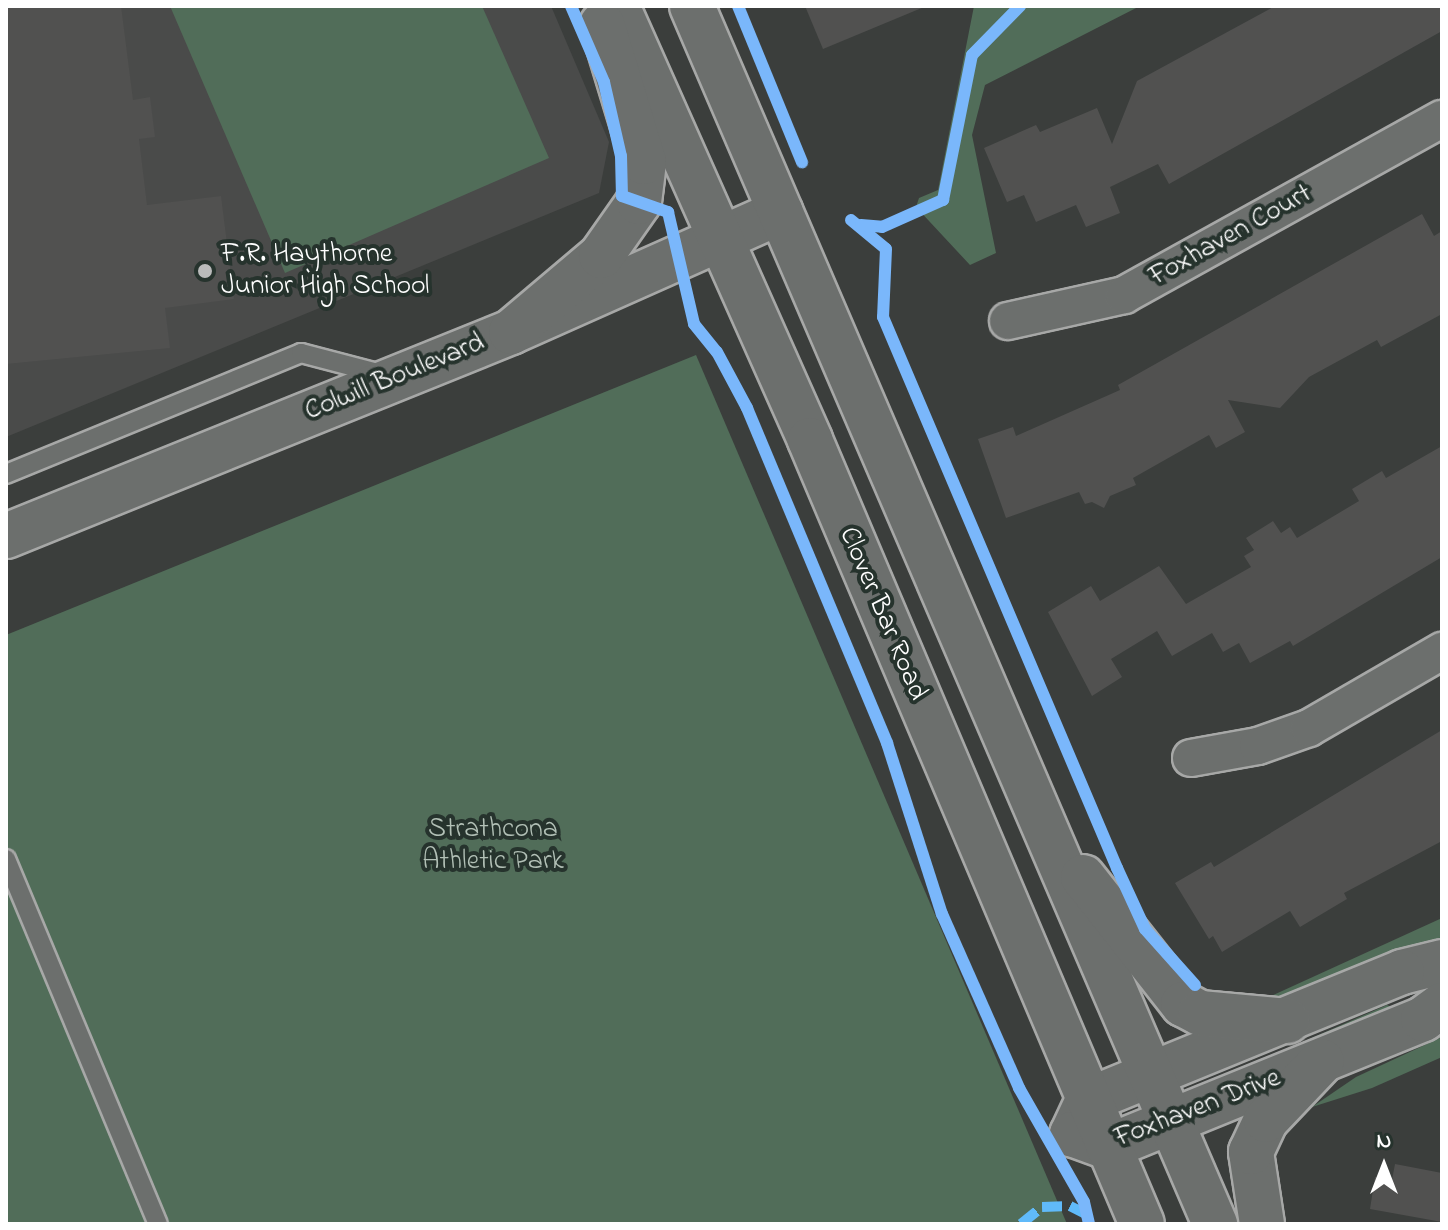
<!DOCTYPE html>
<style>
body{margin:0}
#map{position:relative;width:1448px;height:1230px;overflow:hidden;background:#3b3e3c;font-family:"Indie Flower",sans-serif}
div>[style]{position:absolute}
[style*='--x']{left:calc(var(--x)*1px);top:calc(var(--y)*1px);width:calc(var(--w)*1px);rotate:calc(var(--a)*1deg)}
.built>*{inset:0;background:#4a4b4a}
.green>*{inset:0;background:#516d59}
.building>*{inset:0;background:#515150}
.roads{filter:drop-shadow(2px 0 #a7a8a7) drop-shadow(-2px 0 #a7a8a7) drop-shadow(0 2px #a7a8a7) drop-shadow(0 -2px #a7a8a7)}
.service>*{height:18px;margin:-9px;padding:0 9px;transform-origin:9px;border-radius:9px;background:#6c6f6d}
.minor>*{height:36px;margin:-18px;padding:0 18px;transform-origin:18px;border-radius:18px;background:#6c6f6d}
.tertiary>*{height:44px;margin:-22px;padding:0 22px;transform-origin:22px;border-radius:22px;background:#6c6f6d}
.secondary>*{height:44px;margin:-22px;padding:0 22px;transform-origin:22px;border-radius:22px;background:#6c6f6d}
.quiet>*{height:10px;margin-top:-5px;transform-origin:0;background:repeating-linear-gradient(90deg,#60bafa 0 20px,transparent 0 30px)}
.cycleway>*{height:12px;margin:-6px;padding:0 6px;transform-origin:6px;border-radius:6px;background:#7ab7fb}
.dots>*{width:22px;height:22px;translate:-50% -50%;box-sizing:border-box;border:4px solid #26332d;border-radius:50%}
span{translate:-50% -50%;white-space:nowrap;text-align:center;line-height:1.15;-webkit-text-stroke:8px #26332d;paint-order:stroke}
.street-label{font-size:28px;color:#fff}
.poi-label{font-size:28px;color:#fff}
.left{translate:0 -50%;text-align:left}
.park-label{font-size:28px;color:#b2c0b6}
.frame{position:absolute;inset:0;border:8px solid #fff;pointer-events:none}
.north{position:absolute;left:1344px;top:1126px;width:80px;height:80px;-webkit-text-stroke:6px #26332d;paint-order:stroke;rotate:0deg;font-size:22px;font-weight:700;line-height:32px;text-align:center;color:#fff}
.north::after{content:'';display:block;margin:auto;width:28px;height:36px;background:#fff;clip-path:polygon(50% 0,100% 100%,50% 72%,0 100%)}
</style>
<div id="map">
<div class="built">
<i style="clip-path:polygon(6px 6px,551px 6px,609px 142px,599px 193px,6px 437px)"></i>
</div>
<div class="green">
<i style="clip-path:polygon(170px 6px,482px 6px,549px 158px,285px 273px)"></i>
<i style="clip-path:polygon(974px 6px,1140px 6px,985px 85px,972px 135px,996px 253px,970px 265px,916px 207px,919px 198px,938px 190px)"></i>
<i style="clip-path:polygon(696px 355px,1067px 1224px,6px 1224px,6px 635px)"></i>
<i style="clip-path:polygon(1442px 918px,1442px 937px,1333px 982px,1258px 1002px)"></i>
<i style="clip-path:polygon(1387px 1005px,1396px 1009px,1239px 1072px,1241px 1069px)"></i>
<i style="clip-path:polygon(1442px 1037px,1442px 1057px,1372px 1088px,1312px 1107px,1356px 1077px)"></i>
</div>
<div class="building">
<i style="clip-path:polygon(6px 6px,121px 6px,133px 100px,150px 97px,155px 137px,139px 139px,147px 205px,221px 196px,234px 299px,165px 308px,170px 348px,6px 364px)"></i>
<i style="clip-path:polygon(805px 6px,924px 6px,924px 7px,823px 49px)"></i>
<i style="clip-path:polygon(1275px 6px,1442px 6px,1442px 31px,1169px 184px,1158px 164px,1110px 187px,1120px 213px,1086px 227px,1076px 205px,1036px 222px,1024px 195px,1007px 202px,984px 148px,1036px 125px,1040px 132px,1097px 108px,1112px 144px,1137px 81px)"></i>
<i style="clip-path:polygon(1422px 214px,1434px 236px,1442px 231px,1442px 314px,1381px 347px,1377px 340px,1309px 377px,1280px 408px,1228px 400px,1245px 432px,1216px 448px,1209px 435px,1133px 478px,1136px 485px,1110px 496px,1104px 508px,1092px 502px,1085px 504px,1079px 492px,1006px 518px,978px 439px,1013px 427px,1016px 436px,1120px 390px,1118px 385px)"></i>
<i style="clip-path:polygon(1442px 446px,1442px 557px,1293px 646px,1290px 641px,1250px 663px,1239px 643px,1223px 652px,1212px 633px,1172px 656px,1157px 631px,1111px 659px,1122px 677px,1092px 696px,1048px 612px,1091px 586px,1100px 601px,1159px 566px,1186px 604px,1251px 567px,1244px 556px,1254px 550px,1246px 538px,1273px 521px,1281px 533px,1290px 527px,1297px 538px,1359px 501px,1352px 489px,1382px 471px,1386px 478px)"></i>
<i style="clip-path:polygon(1442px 730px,1442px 841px,1344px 893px,1347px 899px,1300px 927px,1290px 911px,1222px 952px,1213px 936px,1209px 939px,1175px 883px,1211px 862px,1214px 867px)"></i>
<i style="clip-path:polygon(1395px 1164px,1442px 1173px,1442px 1222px,1370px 1209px,1375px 1177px,1392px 1180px)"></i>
</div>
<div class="roads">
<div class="service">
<i style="--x:6;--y:474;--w:319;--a:-22.3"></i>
<i style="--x:301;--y:353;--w:87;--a:14.7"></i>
<i style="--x:6;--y:859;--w:395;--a:67.4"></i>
</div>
<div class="minor">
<i style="--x:1008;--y:321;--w:119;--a:-12.6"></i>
<i style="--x:1124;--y:295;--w:363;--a:-29"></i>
<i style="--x:1191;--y:758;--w:68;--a:-10.2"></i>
<i style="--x:1258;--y:746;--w:54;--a:-19.4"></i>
<i style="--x:1309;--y:728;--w:154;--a:-30.1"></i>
</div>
<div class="tertiary">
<i style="--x:6;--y:536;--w:545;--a:-22"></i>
<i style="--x:511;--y:332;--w:295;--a:-24"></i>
<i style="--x:1442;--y:962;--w:41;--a:166"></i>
<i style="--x:1402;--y:972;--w:339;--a:157.8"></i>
<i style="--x:1088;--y:1100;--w:38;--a:115"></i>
<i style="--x:1072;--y:1134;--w:38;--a:20"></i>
<i style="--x:1108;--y:1147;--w:340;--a:-22.1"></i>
<i style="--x:1423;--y:1019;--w:24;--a:-36"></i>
</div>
<div class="secondary">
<i style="--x:617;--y:6;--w:475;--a:66"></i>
<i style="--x:810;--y:440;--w:851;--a:67.05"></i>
<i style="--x:692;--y:6;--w:1326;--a:66.76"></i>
<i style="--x:511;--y:332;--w:118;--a:-40.2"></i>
<i style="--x:601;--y:256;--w:66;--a:-54.9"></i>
<i style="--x:639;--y:202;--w:40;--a:-82.9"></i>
<i style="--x:644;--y:162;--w:144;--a:-106.9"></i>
<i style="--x:1083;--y:877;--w:162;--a:51.8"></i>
<i style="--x:1183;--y:1004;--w:19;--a:28"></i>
<i style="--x:1200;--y:1013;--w:88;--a:5.2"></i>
<i style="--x:1262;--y:1224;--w:73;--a:-98.7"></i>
<i style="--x:1251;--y:1152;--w:35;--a:-65"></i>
<i style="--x:1266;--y:1120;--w:81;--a:-46.5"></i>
</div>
</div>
<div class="quiet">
<i style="--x:1021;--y:1224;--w:27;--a:-39"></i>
<i style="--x:1042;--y:1207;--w:28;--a:-2"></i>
<i style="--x:1070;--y:1206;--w:16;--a:27"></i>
</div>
<div class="cycleway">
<i style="--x:571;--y:6;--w:83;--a:66.5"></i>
<i style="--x:604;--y:82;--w:76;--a:77.1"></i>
<i style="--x:621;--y:156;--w:40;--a:88.6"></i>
<i style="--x:622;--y:196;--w:49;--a:19.2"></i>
<i style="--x:668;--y:212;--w:115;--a:76.9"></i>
<i style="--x:694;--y:324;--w:36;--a:51"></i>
<i style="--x:717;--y:352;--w:64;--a:61.8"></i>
<i style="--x:747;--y:408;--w:363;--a:67.3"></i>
<i style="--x:887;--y:743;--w:180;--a:72.2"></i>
<i style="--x:942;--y:914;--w:190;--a:66.1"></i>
<i style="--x:1019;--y:1088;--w:131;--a:60.3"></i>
<i style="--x:1084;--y:1202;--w:23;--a:77"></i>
<i style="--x:738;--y:6;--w:169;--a:67.7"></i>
<i style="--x:851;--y:220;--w:45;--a:39.6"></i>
<i style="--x:886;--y:249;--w:68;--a:92.5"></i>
<i style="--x:883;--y:317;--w:599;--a:66.99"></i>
<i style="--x:1117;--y:868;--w:67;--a:65.3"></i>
<i style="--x:1145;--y:929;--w:75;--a:48.2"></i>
<i style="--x:861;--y:225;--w:21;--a:5"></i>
<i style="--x:882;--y:227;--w:67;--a:-23.9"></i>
<i style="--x:943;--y:200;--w:148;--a:-78.7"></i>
<i style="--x:972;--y:55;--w:69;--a:-45.6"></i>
</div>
<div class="dots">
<i style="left:205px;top:271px;background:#babbbb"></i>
</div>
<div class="street-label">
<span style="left:1231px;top:236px;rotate:-29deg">Foxhaven Court</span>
<span style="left:395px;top:378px;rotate:-22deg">Colwill Boulevard</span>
<span style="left:882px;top:614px;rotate:67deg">Clover Bar Road</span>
<span style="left:1198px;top:1109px;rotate:-21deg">Foxhaven Drive</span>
</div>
<div class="poi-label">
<span class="left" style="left:221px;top:271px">F.R. Haythorne<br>Junior High School</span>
</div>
<div class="park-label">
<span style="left:493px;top:846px">Strathcona<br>Athletic Park</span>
</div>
<div class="frame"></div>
<div class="north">N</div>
</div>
